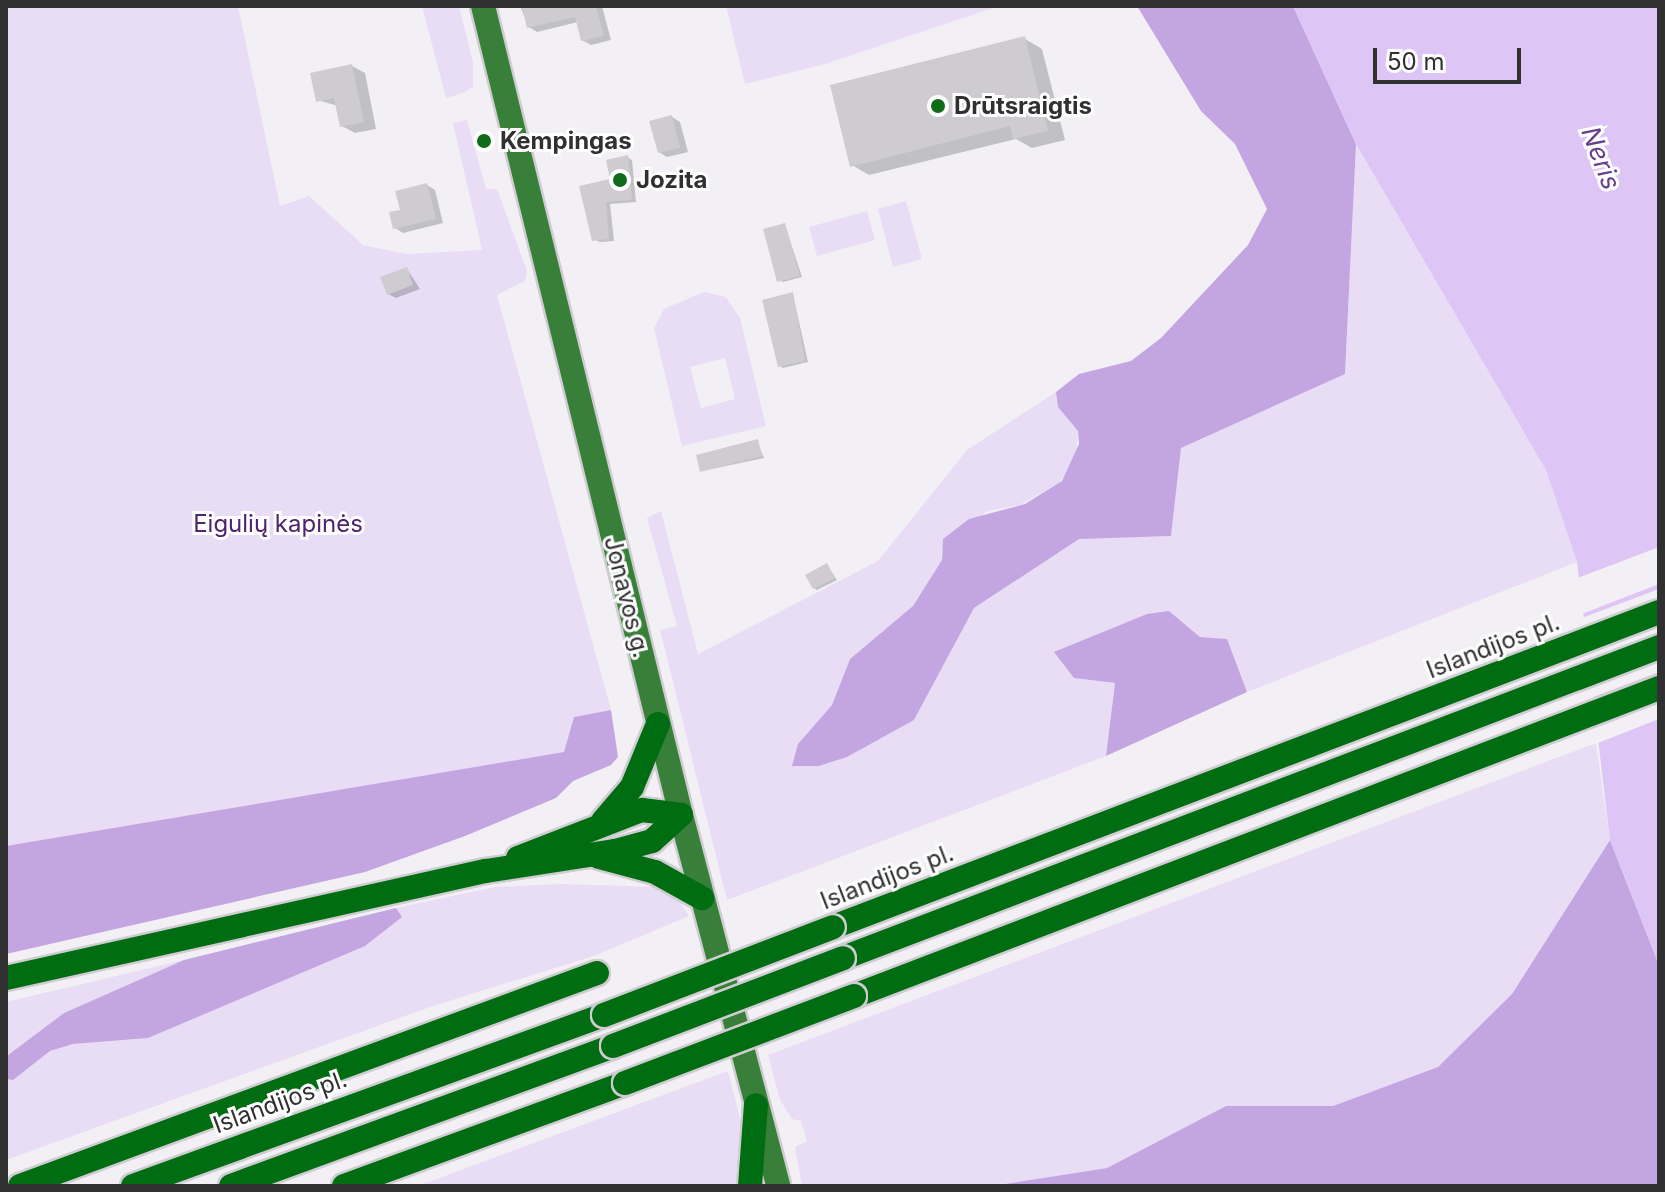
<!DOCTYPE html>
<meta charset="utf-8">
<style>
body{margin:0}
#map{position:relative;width:1665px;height:1192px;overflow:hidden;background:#f2f0f4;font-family:Inter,sans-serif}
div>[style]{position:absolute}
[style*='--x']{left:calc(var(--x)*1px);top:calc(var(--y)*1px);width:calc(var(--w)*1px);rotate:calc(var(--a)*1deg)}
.green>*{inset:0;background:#e9ddf6}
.forest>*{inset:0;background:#c3a5e1}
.water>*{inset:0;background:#ddc5f6}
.pier>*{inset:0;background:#f2f0f4}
.shadow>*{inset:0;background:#0003}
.building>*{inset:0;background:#ceccd0}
.roads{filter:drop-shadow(2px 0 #cfcdd1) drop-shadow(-2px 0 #cfcdd1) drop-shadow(0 2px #cfcdd1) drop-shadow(0 -2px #cfcdd1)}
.primary>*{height:24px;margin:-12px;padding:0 12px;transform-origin:12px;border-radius:12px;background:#388039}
.highway>*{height:24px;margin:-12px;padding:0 12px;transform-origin:12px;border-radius:12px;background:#006d12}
.bridges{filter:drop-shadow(2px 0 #cfcdd1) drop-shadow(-2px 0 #cfcdd1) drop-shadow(0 2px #cfcdd1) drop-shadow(0 -2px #cfcdd1)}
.highway-bridge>*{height:24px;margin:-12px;padding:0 12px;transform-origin:12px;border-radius:12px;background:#006d12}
.dots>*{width:22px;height:22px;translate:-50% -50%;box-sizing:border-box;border:4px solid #fefeff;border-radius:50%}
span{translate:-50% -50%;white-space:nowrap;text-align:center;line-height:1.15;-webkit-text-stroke:6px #fefeff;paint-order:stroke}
.poi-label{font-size:24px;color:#303031;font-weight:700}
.left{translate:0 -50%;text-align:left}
.park-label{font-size:24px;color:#4d256c}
.street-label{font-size:24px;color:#303031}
.water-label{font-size:26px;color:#663f88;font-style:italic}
.frame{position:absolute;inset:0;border:8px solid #303031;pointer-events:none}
.scale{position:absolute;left:1373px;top:48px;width:148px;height:36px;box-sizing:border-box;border:4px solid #303031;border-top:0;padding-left:10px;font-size:24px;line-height:28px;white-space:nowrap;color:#303031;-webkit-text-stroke:6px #fefeff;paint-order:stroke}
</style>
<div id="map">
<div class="green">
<i style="clip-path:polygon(6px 6px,238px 6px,280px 206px,309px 196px,363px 245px,406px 254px,482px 250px,453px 123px,467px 120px,486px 189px,497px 189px,527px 271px,525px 281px,497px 295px,611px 710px,574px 717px,565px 752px,6px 846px)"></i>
<i style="clip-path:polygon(422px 6px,459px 6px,473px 62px,473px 87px,460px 94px,446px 98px)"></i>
<i style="clip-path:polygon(726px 6px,999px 6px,825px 64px,745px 84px)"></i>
<i style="clip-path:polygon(1356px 144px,1546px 470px,1577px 562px,1247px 692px,1227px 639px,1200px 637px,1169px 611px,1074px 678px,1115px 683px,1106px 756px,727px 900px,660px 630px,677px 626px,647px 518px,661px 511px,698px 654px,878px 561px,967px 450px,1056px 392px,1058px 407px,1078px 431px,1076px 460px,1059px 483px,1020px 505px,987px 511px,941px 551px,942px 560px,913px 606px,850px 659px,832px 705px,798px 744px,819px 766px,847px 757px,914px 720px,974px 608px,1079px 538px,1171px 536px,1181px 448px,1345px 374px)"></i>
<i style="clip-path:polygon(906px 201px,922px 259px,893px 267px,878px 209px)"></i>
<i style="clip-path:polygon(867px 211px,875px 240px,817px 256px,809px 227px)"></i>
<i style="clip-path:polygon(evenodd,704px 292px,726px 297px,740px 318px,766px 426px,682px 446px,654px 328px,664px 309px,704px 292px,725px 358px,735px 399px,701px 408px,690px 367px,725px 358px)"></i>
<i style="clip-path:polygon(1596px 743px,1610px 840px,1512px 994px,1438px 1067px,1333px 1106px,1226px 1106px,1107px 1168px,992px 1186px,802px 1186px,795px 1147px,807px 1141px,801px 1121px,792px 1119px,780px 1100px,768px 1055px)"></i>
<i style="clip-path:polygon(562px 884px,656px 887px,677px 898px,689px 916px,594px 956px,430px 1007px,6px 1160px,6px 1079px,13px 1080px,50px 1051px,73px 1044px,148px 1038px,401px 916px,396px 908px,495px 887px)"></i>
<i style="clip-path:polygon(184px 960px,64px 1013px,6px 1058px,6px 1002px)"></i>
<i style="clip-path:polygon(728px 1071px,745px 1138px,739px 1186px,418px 1186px)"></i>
</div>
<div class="forest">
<i style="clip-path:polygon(1137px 6px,1293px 6px,1356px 144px,1345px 374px,1181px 448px,1171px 536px,1079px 539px,974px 608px,914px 720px,847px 757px,819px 766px,792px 766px,798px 744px,832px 705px,850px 659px,913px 606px,942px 560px,943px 539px,969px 519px,1025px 504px,1062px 481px,1079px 444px,1078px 431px,1058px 407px,1056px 392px,1079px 374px,1131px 361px,1161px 338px,1248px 245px,1267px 209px,1235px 144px,1201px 111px)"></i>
<i style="clip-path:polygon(1169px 611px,1200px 637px,1227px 639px,1247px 692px,1106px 756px,1115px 683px,1074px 678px,1054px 652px,1147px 614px)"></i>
<i style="clip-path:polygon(611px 710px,618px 757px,611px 765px,573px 781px,556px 798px,465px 836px,365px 872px,6px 954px,6px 846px,564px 752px,574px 717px)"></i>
<i style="clip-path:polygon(1610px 840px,1659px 965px,1659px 1186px,992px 1186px,1107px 1168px,1226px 1106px,1333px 1106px,1438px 1067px,1512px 994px)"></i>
<i style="clip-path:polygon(396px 908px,402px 917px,365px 946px,148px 1038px,73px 1044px,50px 1051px,13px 1080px,6px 1079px,7px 1056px,64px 1013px,184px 960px)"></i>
</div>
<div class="water">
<i style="clip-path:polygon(1293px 6px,1659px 6px,1659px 965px,1610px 840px,1577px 562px,1546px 470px,1356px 144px)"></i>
</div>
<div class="pier">
<i style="clip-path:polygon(1659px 547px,1659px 584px,1579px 615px,1575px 579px)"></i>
<i style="clip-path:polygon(1659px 589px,1659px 672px,1588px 699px,1579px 619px)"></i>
<i style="clip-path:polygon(1659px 675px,1659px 719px,1593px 745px,1588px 702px)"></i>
</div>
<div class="shadow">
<i style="clip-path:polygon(520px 6px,602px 6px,611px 40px,591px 45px,582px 40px,578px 22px,537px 32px,529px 27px)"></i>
<i style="clip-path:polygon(1025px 39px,1042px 49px,1065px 140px,1032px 148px,1016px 139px,869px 175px,852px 165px)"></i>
<i style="clip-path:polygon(352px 66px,365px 73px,376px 129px,355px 133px,342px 126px,338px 106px,318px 100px)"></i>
<i style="clip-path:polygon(672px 117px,680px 122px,688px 152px,667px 157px,659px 152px)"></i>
<i style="clip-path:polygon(627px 157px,632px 160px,636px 202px,610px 204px,614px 241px,600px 242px,594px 239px,613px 180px)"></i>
<i style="clip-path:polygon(427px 185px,435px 190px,443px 223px,403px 233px,395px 228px)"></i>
<i style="clip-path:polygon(785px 225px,802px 277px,783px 282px,779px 280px)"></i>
<i style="clip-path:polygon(407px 269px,420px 289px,396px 298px,388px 294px)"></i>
<i style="clip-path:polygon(793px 295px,808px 362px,783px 368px,780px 366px)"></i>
<i style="clip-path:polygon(757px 442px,764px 458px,702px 471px)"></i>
<i style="clip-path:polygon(827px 565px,837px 580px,817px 590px,814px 588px)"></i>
</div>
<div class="building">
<i style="clip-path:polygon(522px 6px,596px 6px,604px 36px,581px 41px,575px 17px,527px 28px)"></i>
<i style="clip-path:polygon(1025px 36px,1048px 131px,1013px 139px,1010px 126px,850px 167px,830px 85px)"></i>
<i style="clip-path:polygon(352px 64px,364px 122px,340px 127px,334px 98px,316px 102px,310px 73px)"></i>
<i style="clip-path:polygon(672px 115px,680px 148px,658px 153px,649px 121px)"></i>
<i style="clip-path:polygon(628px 155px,632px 200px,606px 202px,609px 239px,592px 241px,579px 186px,610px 179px,606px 160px)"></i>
<i style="clip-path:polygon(427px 183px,436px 219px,393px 229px,389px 212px,400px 210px,395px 191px)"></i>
<i style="clip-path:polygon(785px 223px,800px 276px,777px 282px,763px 229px)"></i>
<i style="clip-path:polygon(407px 267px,413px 285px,387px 295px,380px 277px)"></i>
<i style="clip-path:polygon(793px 292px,805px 361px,778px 367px,762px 300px)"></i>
<i style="clip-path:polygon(758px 439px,762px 456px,700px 472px,696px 455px)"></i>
<i style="clip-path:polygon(827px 563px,835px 578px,813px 589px,805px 575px)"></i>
</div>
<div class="roads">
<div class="primary">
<i style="--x:483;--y:6;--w:833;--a:76.25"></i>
<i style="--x:681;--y:815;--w:383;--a:75.3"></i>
</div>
<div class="highway">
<i style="--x:603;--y:821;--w:45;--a:-49.5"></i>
<i style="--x:632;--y:787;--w:68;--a:-67.6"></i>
<i style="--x:599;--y:857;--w:58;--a:15"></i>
<i style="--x:655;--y:872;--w:54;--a:29"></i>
<i style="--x:518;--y:858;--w:133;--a:-21.2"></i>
<i style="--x:642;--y:810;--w:39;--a:7"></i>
<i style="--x:833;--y:927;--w:884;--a:-20.87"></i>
<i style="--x:843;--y:958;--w:873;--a:-20.86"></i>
<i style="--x:6;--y:978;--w:492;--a:-12.6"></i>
<i style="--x:486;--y:871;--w:131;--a:-8.8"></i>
<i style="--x:615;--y:851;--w:38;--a:-15"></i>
<i style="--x:652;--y:841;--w:39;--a:-42"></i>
<i style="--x:854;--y:996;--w:862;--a:-20.94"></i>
<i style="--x:20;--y:1186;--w:615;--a:-20.26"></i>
<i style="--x:133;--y:1186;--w:501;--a:-19.95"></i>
<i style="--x:231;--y:1186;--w:407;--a:-20.1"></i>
<i style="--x:344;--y:1186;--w:299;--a:-20.1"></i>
<i style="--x:750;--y:1186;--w:81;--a:-85.8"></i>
</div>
</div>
<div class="bridges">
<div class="highway-bridge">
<i style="--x:604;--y:1015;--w:245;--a:-21"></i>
<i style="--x:613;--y:1046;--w:246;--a:-20.9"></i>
<i style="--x:625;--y:1083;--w:245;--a:-20.8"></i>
</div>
</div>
<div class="dots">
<i style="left:938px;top:106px;background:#0f6d19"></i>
<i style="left:484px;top:141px;background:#0f6d19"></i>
<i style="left:620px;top:180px;background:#0f6d19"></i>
</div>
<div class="poi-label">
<span class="left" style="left:954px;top:106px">Drūtsraigtis</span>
<span class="left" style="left:500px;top:141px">Kempingas</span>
<span class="left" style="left:636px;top:180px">Jozita</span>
</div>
<div class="park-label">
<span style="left:278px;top:524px">Eigulių kapinės</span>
</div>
<div class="street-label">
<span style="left:627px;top:597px;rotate:76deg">Jonavos g.</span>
<span style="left:1493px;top:646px;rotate:-21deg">Islandijos pl.</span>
<span style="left:887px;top:877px;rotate:-21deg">Islandijos pl.</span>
<span style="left:280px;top:1102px;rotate:-20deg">Islandijos pl.</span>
</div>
<div class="water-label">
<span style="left:1601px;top:158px;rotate:69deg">Neris</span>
</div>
<div class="frame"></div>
<div class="scale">50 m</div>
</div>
